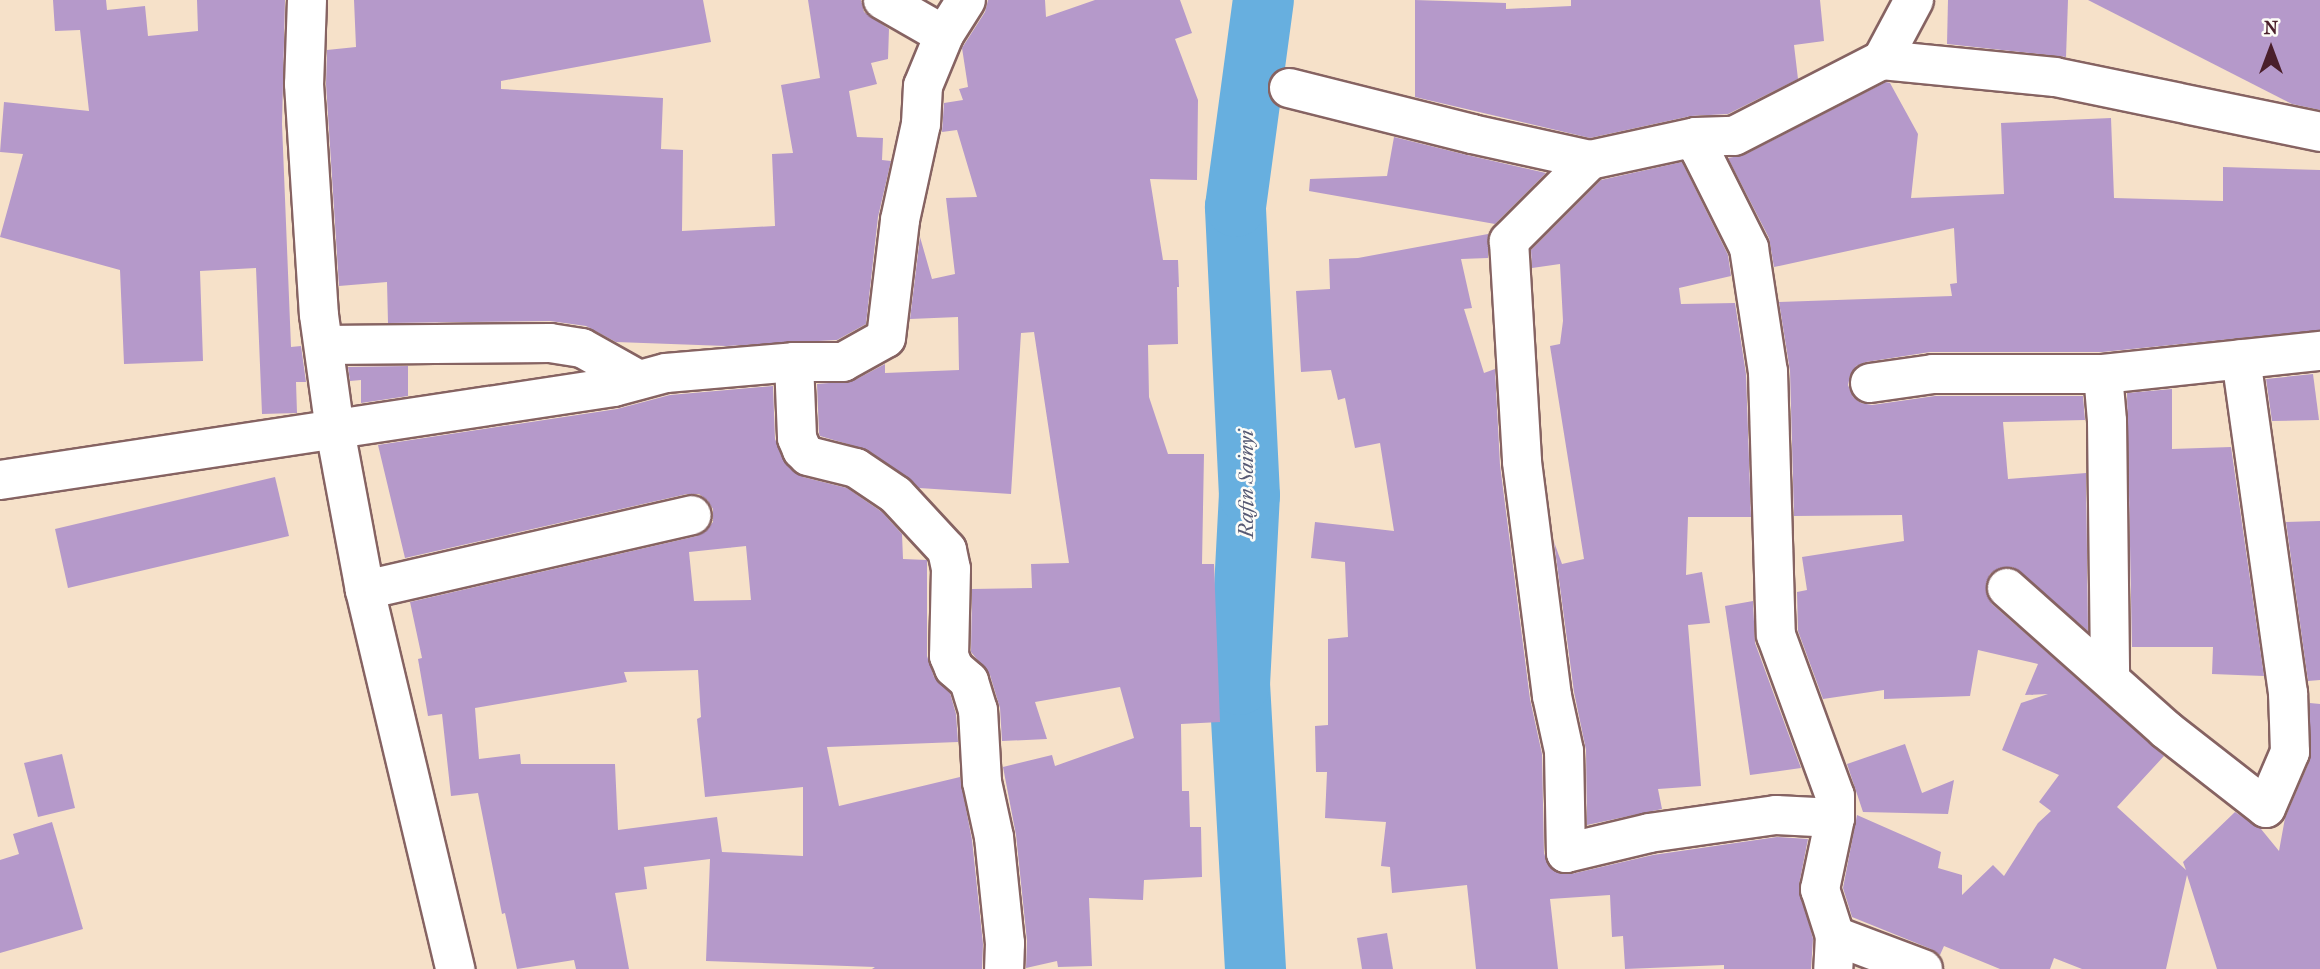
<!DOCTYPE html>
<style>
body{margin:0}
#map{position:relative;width:2320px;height:969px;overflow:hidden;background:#f6e1c9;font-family:"IM FELL French Canon",serif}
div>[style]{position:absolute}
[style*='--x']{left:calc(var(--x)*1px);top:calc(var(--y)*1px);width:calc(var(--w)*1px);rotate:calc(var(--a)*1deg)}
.river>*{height:61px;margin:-30.5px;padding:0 30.5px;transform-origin:30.5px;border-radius:30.5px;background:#67afdf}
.building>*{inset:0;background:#b599ca}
.roads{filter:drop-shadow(2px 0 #866362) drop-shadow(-2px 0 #866362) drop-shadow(0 2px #866362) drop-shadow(0 -2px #866362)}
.street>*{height:38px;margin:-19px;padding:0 19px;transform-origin:19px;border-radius:19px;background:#fff}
span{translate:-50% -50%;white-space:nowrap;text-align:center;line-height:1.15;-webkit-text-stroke:5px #fdfcf7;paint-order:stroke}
.water-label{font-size:21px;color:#565973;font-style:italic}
.north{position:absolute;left:2236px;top:14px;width:70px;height:70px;-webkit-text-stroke:5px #fdfcf7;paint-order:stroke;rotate:0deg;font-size:19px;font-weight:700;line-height:28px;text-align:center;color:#4a1f2b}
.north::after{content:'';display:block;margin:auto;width:24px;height:32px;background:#4a1f2b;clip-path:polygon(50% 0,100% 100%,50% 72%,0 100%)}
</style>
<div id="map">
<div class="river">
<i style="--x:1255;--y:969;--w:285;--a:-93.2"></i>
<i style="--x:1239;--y:684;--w:189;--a:-87"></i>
<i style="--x:1249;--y:495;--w:289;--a:-92.8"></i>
<i style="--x:1235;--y:206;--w:208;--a:-82.3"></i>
</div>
<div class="building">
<i style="clip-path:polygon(53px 0,106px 0,107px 10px,145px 6px,148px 36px,198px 31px,197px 0,285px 0,282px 124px,291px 347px,301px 346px,306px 382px,296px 382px,297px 413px,262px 414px,256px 268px,200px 271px,203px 361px,124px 364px,120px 270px,0 237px,23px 154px,0 152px,4px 102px,89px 111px,80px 30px,55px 31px)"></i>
<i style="clip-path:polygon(354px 0,703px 0,711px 42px,501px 81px,501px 89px,663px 98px,661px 149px,683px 150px,682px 231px,775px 226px,772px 154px,793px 153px,781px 85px,820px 78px,808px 0,861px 0,864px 12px,889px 29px,888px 59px,871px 63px,877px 84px,849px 91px,857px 137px,883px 138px,882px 160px,891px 161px,878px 217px,866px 324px,837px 340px,726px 346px,616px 342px,586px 326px,550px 321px,388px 323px,387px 282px,339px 286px,326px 84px,327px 50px,356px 47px)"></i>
<i style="clip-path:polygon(988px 0,1045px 0,1046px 17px,1095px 0,1180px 0,1192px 33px,1175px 39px,1198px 100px,1197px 180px,1150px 179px,1163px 260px,1178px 260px,1179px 287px,1177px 287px,1178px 344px,1148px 345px,1149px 397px,1168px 454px,1204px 454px,1202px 564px,1214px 564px,1220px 722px,1181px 724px,1182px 791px,1189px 791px,1190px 827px,1201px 827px,1202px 877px,1144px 880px,1143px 900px,1089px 898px,1092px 966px,1058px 967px,1057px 961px,1026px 968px,1027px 941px,1016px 835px,1003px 767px,1052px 755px,1055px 766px,1134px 738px,1120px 687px,1035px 702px,1047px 739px,1002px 741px,1000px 708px,990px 675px,971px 652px,972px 589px,1032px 588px,1031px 564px,1069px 563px,1034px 332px,1021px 333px,1011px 494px,919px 488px,868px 450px,820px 436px,819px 433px,817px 384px,853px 381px,885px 364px,885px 373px,959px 370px,958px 317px,910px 319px,920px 237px,932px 279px,955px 274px,946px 198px,977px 197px,957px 130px,942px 132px,944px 103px,963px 100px,959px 89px,968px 87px,962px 48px,985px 12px)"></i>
<i style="clip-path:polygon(1415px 0,1506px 3px,1506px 9px,1571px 6px,1571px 0,1820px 0,1824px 41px,1794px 45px,1798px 79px,1728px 114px,1691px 116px,1590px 138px,1415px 97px)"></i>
<i style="clip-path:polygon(1948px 0,2068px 0,2066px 57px,1947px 44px)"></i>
<i style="clip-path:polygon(2088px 0,2320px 0,2320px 110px,2292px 104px)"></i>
<i style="clip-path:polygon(1886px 82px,1890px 83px,1918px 134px,1911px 198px,2004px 194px,2001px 123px,2111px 118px,2114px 198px,2223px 201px,2223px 167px,2320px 170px,2320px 330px,2102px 352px,1930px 352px,1866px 362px,1856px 366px,1850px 376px,1848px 385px,1853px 397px,1861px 403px,1872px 405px,1935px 396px,2083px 396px,2085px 420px,2003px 422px,2008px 479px,2086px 473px,2088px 631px,2012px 567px,2000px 568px,1990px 574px,1986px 584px,1987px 595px,1992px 604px,2164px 756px,2117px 807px,2186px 870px,2183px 862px,2235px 812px,2261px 829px,2279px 851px,2285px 818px,2310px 760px,2310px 703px,2320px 704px,2320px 969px,2217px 969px,2187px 875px,2166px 969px,2082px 969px,2054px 958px,2050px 969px,2000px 969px,1944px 946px,1940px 955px,1931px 949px,1852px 917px,1843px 888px,1857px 815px,1941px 852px,1938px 868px,1962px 875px,1962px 895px,1993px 865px,2004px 876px,2038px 823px,2051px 811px,2039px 802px,2059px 775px,2002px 750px,2021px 703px,2048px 694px,2025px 695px,2038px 664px,1978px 650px,1970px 696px,1884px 699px,1884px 690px,1823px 699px,1798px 631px,1797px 592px,1807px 590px,1802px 557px,1904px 541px,1902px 515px,1794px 516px,1790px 371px,1779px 302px,1952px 296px,1950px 284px,1957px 283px,1954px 228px,1774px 267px,1769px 238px,1728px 158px,1744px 155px)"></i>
<i style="clip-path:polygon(1394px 137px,1467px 155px,1546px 173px,1495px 224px,1309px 191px,1310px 179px,1387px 176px)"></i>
<i style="clip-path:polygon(1682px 162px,1728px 255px,1731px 276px,1679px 288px,1681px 304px,1735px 303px,1746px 374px,1751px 517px,1688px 517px,1686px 575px,1702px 572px,1710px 623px,1688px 625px,1701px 786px,1658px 789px,1662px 809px,1587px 825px,1586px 750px,1574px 692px,1554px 542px,1562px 564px,1584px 559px,1550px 346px,1560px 344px,1563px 321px,1560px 264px,1532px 268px,1531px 250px,1601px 180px)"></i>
<i style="clip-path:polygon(1488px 234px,1488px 258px,1461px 259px,1472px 308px,1464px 309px,1484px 373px,1495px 369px,1500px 465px,1530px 699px,1542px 754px,1544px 853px,1548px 865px,1558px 873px,1571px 874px,1653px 855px,1777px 837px,1808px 839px,1799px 885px,1813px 939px,1811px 969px,1724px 969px,1724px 965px,1625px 969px,1623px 936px,1612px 937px,1610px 895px,1550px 899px,1558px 969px,1476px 969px,1467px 885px,1392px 893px,1390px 867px,1381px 866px,1386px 822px,1325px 818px,1327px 772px,1316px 772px,1315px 726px,1328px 725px,1328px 639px,1348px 637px,1345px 562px,1311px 558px,1315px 522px,1394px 531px,1380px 443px,1355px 448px,1345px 398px,1338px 400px,1331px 370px,1301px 372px,1296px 291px,1330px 289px,1329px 259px,1358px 258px)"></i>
<i style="clip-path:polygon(408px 366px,408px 396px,361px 403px,361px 380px,350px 381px,348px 367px)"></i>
<i style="clip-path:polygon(2313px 374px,2319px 420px,2272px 421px,2266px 379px)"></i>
<i style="clip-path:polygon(evenodd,773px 386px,775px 439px,787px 465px,803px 477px,847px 488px,882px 512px,902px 534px,903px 559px,927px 560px,927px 656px,934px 677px,950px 693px,956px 714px,958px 742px,827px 747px,839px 806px,960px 777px,972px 840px,983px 944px,982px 969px,872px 969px,875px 967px,706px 961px,710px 859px,644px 867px,647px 889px,615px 893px,629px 969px,576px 969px,574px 960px,517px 969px,505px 913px,502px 914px,478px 793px,451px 796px,442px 714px,428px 716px,418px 659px,422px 658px,410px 602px,697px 536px,706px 531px,713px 522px,713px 509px,707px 500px,699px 494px,687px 494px,405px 558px,378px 445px,617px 409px,670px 395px,773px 386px,746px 546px,751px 600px,694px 601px,689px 552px,746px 546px,773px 386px,698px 670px,701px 717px,697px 719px,705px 797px,803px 787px,803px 856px,722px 852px,717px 817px,618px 830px,615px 764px,521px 764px,520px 754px,479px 759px,475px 708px,627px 682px,624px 672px,698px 670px)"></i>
<i style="clip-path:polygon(2172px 389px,2172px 449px,2231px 447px,2264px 676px,2212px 674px,2213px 647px,2132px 647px,2127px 393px)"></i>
<i style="clip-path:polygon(275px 477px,289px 536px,68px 588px,55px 529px)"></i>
<i style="clip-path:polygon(2320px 521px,2320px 680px,2308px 681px,2286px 522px)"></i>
<i style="clip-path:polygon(1753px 601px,1755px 643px,1801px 768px,1750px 775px,1725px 606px)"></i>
<i style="clip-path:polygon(1905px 744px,1922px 793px,1954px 780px,1948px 814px,1863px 812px,1847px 764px)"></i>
<i style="clip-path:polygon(62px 754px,75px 808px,38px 817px,24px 763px)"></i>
<i style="clip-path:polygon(52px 822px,83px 929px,0 953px,0 860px,19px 854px,13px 834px)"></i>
<i style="clip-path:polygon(1387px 933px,1393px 969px,1362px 969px,1357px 938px)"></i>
</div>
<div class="roads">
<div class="street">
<i style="--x:307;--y:0;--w:84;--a:92"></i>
<i style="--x:304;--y:84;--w:231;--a:86.3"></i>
<i style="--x:319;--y:315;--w:116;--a:82.1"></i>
<i style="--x:335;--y:430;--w:163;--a:79.4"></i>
<i style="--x:365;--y:590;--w:390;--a:76.6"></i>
<i style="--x:883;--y:0;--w:70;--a:29.8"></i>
<i style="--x:1882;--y:60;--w:68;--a:-61.9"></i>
<i style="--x:1289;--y:88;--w:189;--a:14.1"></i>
<i style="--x:1472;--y:134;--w:121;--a:12.4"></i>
<i style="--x:1590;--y:160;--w:108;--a:-12.2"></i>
<i style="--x:1696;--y:137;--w:38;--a:-2"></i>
<i style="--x:1734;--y:136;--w:166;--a:-27.2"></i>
<i style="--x:1882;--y:60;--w:174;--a:5.6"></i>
<i style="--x:2055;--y:77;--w:271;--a:11.7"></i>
<i style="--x:1696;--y:137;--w:14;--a:73"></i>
<i style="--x:1700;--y:150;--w:110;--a:63.4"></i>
<i style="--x:1749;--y:248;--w:125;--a:81.3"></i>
<i style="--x:1768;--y:372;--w:263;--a:88.3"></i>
<i style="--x:1776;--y:635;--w:171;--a:69.9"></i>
<i style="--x:1835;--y:796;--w:22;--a:90"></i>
<i style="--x:1835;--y:818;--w:73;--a:101.9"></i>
<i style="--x:1820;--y:889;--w:49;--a:72.3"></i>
<i style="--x:1835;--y:936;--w:33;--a:93"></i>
<i style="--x:1590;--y:160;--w:115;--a:135"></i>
<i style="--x:1509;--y:241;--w:221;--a:86.6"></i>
<i style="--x:1522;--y:462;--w:236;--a:82.7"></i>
<i style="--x:1552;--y:696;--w:56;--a:77.7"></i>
<i style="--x:1564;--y:751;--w:102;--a:88.9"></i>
<i style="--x:1566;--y:853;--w:85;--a:-13.5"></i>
<i style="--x:1649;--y:833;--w:128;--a:-8.1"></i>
<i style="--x:1776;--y:815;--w:59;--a:2.9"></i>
<i style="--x:324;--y:345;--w:226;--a:-0.5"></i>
<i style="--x:550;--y:343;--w:32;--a:9"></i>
<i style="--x:582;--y:348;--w:65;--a:29.3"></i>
<i style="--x:794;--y:362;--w:76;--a:87.7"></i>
<i style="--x:797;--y:438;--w:13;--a:67"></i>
<i style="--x:802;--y:450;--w:8;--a:45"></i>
<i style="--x:808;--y:456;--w:49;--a:14"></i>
<i style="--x:856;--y:468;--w:48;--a:34"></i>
<i style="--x:896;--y:495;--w:75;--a:47.2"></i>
<i style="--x:947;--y:550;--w:19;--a:78"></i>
<i style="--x:951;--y:569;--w:87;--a:91.3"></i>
<i style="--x:949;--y:656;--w:13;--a:67"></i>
<i style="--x:954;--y:668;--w:20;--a:41"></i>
<i style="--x:969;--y:681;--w:30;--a:73"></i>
<i style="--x:978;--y:710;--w:72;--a:86.8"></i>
<i style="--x:982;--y:782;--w:56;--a:77.7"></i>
<i style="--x:994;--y:837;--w:107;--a:84.1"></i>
<i style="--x:1005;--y:943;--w:26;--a:92"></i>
<i style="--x:2103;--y:374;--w:47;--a:85.1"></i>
<i style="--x:2107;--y:421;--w:256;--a:89.3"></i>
<i style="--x:1870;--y:383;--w:64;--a:-8.1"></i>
<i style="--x:1933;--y:374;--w:170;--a:0"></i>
<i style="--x:2103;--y:374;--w:218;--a:-6.1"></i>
<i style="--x:0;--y:480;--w:621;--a:-8.61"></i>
<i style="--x:614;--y:387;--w:54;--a:-15.1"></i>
<i style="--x:666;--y:373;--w:128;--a:-4.9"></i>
<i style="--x:794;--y:362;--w:49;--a:0"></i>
<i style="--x:843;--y:362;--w:49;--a:-29.2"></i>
<i style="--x:886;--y:338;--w:119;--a:-83.2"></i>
<i style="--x:900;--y:220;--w:98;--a:-77.7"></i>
<i style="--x:921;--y:124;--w:38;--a:-87"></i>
<i style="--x:923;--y:86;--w:55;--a:-67.6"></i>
<i style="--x:944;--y:35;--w:41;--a:-57.8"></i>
<i style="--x:2007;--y:588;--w:212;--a:41.7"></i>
<i style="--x:2165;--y:729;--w:128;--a:38"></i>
<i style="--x:2266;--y:808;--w:61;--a:-66.8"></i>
<i style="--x:2290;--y:752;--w:59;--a:-91.9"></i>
<i style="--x:2288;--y:693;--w:337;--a:-98"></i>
<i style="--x:365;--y:590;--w:335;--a:-12.9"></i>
<i style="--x:1835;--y:936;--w:94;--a:20.6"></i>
</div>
</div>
<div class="water-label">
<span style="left:1246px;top:484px;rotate:-90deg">Rafin Sainyi</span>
</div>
<div class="north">N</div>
</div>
